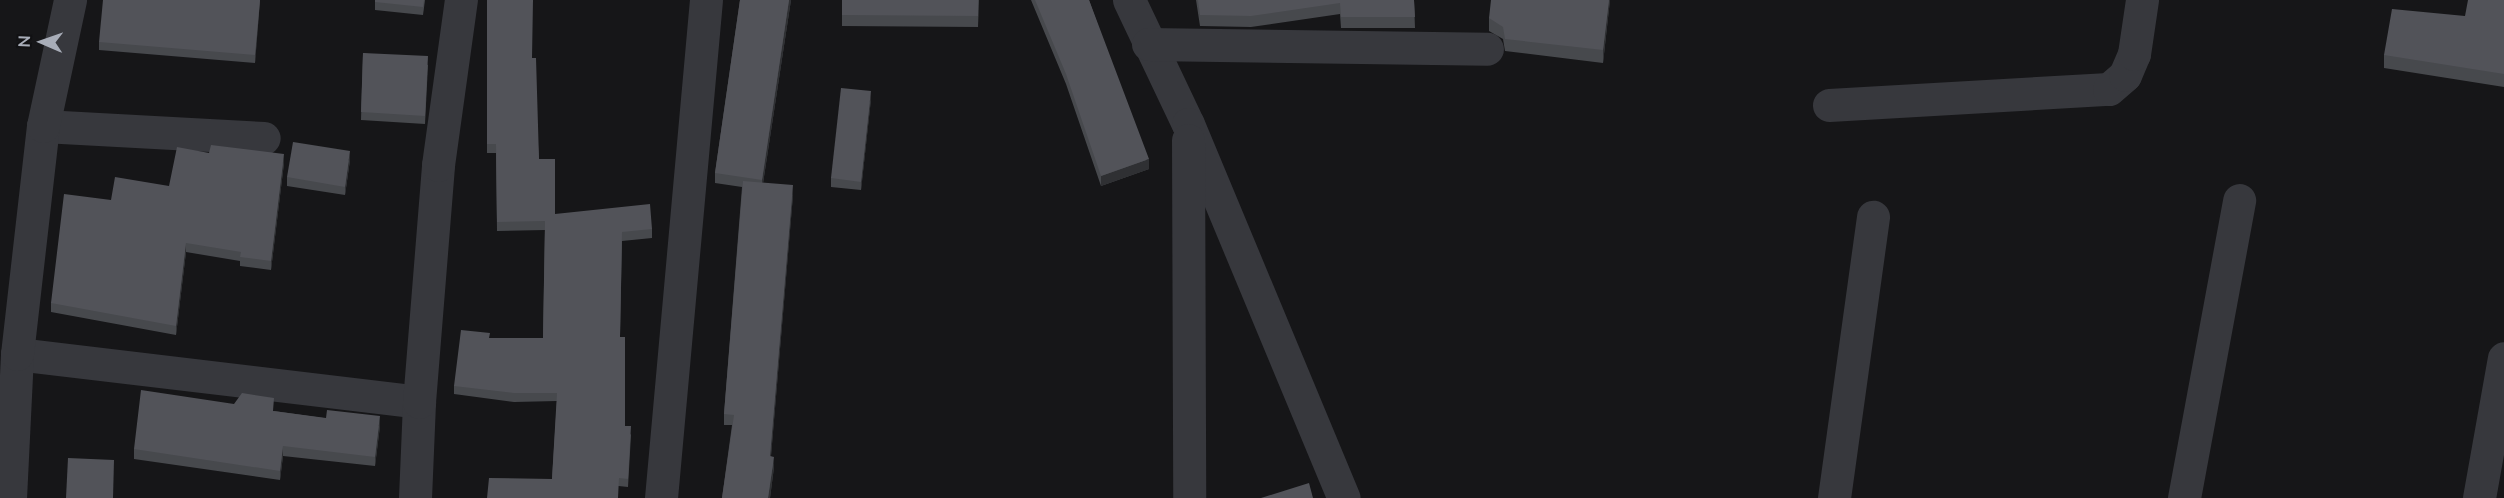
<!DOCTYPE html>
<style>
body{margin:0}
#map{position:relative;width:2504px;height:498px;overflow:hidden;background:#161618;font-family:Lato,sans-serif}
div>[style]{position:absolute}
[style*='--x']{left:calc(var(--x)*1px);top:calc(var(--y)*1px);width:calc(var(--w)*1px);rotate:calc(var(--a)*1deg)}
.minor>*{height:33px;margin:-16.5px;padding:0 16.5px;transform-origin:16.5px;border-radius:16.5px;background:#37383d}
.wall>*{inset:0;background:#47494d}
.shaded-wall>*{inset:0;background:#2f3033}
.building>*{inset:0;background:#525359}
span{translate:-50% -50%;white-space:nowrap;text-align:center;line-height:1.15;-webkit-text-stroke:4.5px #111113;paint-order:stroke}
.north{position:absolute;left:12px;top:12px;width:60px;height:60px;-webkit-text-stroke:4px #111113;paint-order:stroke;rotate:272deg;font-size:16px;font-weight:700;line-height:24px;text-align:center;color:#a8adb8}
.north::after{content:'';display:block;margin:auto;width:21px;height:27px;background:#a8adb8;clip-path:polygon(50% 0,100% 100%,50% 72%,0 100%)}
</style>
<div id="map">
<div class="minor">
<i style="--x:1129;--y:0;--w:137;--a:64.6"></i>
<i style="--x:1188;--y:124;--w:405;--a:67.4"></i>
<i style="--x:1148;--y:44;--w:339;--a:0.8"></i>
<i style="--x:1829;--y:105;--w:280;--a:-3.3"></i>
<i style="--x:2109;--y:89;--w:21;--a:-41"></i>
<i style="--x:2125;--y:75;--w:23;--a:-67"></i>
<i style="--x:2134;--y:54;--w:55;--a:-81.6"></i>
<i style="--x:43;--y:126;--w:221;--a:3.1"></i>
<i style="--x:1188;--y:140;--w:358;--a:89.8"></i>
<i style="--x:17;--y:354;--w:405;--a:6.8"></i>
<i style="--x:10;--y:498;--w:144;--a:-87.2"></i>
<i style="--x:17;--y:354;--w:229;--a:-83.5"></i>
<i style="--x:43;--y:126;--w:129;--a:-77.9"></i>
<i style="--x:415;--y:498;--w:96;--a:-87.6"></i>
<i style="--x:419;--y:402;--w:238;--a:-85.4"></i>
<i style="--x:438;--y:165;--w:167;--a:-82.1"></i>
<i style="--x:661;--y:498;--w:500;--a:-84.84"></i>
<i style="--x:1834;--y:498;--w:284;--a:-82.1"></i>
<i style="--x:2184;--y:498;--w:303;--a:-79.5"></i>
<i style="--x:2479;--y:498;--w:142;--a:-79.9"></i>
</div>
<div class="wall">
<i style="clip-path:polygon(260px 0,255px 63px,99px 50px,99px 42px)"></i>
<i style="clip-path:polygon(375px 0,425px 0,423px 15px,375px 10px)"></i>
<i style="clip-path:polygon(487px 0,532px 58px,539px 159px,555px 214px,652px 229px,652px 238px,622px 241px,620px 337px,625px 426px,631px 435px,628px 487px,552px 479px,557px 401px,514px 402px,454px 394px,454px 386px,490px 338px,543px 338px,545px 230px,497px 231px,496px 153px,487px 153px)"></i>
<i style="clip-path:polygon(740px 0,791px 0,763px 183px,793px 195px,771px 456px,774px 467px,770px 498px,722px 498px,732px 425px,724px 425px,724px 414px,742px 187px,715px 183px,715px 173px)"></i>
<i style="clip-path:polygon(842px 0,979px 0,978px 27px,842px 26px)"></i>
<i style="clip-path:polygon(1031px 0,1089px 0,1149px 169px,1101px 186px,1066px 84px)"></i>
<i style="clip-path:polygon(1196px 0,1414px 0,1415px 28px,1341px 28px,1340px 14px,1251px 27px,1200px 26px)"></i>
<i style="clip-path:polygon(1610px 0,1603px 63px,1505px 51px,1503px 39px,1489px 31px,1489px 18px)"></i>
<i style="clip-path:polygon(2504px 0,2504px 87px,2384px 68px,2384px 55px,2465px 16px)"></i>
<i style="clip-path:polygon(363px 53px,428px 65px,425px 124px,361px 120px)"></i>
<i style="clip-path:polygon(871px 99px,861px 190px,831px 187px,831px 178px)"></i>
<i style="clip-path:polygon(350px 160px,345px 195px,287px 186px,287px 177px)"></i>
<i style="clip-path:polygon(284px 163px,271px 270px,240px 266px,240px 261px,186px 252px,176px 335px,51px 312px,51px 303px,111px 200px,169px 186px)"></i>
<i style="clip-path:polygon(274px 411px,380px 426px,375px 466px,283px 456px,280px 480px,134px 459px,134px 449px)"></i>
</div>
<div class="shaded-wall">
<i style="clip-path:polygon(260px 0,260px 1px,255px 63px,255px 55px)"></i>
<i style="clip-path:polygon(789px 0,791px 0,762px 190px,762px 180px)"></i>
<i style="clip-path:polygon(1609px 0,1610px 0,1603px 63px,1603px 50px)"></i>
<i style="clip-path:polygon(871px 91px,871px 99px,861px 190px,861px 182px)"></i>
<i style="clip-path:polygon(350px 151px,350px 160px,345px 195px,345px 187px)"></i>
<i style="clip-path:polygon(284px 154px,284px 163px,271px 270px,271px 261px)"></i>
<i style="clip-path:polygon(1149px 159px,1149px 169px,1101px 186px,1101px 176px)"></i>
<i style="clip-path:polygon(793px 185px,793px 195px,770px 467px,770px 456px)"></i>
<i style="clip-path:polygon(186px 243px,186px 252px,176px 335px,176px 326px)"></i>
<i style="clip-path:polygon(380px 416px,380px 426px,375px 466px,375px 457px)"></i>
<i style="clip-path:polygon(283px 446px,283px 456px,280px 480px,280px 471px)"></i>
<i style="clip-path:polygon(774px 457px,774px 467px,770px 498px,768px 498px)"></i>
</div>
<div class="building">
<i style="clip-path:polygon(103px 0,260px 0,255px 55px,99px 42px)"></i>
<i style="clip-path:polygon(375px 0,424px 0,423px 7px,375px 2px)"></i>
<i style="clip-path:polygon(487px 0,533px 0,532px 58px,536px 58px,539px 159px,555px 159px,555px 214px,650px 204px,652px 229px,622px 232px,620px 337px,625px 337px,625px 426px,631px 426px,628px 479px,619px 478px,618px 498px,487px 498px,489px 478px,552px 479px,557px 393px,514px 393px,454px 386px,461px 330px,490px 333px,489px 338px,543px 338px,545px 221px,497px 222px,496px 144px,487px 144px)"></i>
<i style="clip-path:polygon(740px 0,789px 0,762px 180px,715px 173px)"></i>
<i style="clip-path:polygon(842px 0,978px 0,978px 16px,842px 15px)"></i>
<i style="clip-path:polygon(1035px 0,1089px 0,1149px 159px,1101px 176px,1066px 74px)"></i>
<i style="clip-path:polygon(1198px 0,1414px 0,1415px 17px,1341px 17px,1340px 3px,1251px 16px,1200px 15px)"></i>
<i style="clip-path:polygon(1491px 0,1609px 0,1603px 50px,1505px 39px,1503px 27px,1489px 18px)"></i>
<i style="clip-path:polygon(2468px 0,2504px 0,2504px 74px,2384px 55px,2392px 9px,2465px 16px)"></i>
<i style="clip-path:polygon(363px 53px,428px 56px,425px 116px,361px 112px)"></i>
<i style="clip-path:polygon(841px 88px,871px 91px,861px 182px,831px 178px)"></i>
<i style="clip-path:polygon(293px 142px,350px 151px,345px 187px,287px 177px)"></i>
<i style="clip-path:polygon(211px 145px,284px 154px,271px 261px,240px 257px,241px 252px,186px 243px,176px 326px,51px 303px,64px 194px,111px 200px,115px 177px,169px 186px,177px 147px,209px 153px)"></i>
<i style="clip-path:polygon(743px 181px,793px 185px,770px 456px,774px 457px,768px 498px,722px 498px,734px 415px,724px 414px)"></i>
<i style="clip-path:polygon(141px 390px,234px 404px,242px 393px,274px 398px,273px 411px,326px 418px,327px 410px,380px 416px,375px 457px,283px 446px,280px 471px,134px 449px)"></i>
<i style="clip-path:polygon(68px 458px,114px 460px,113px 498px,66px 498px)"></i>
<i style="clip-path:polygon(1309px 483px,1313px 498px,1261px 498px)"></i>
</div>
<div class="north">N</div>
</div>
